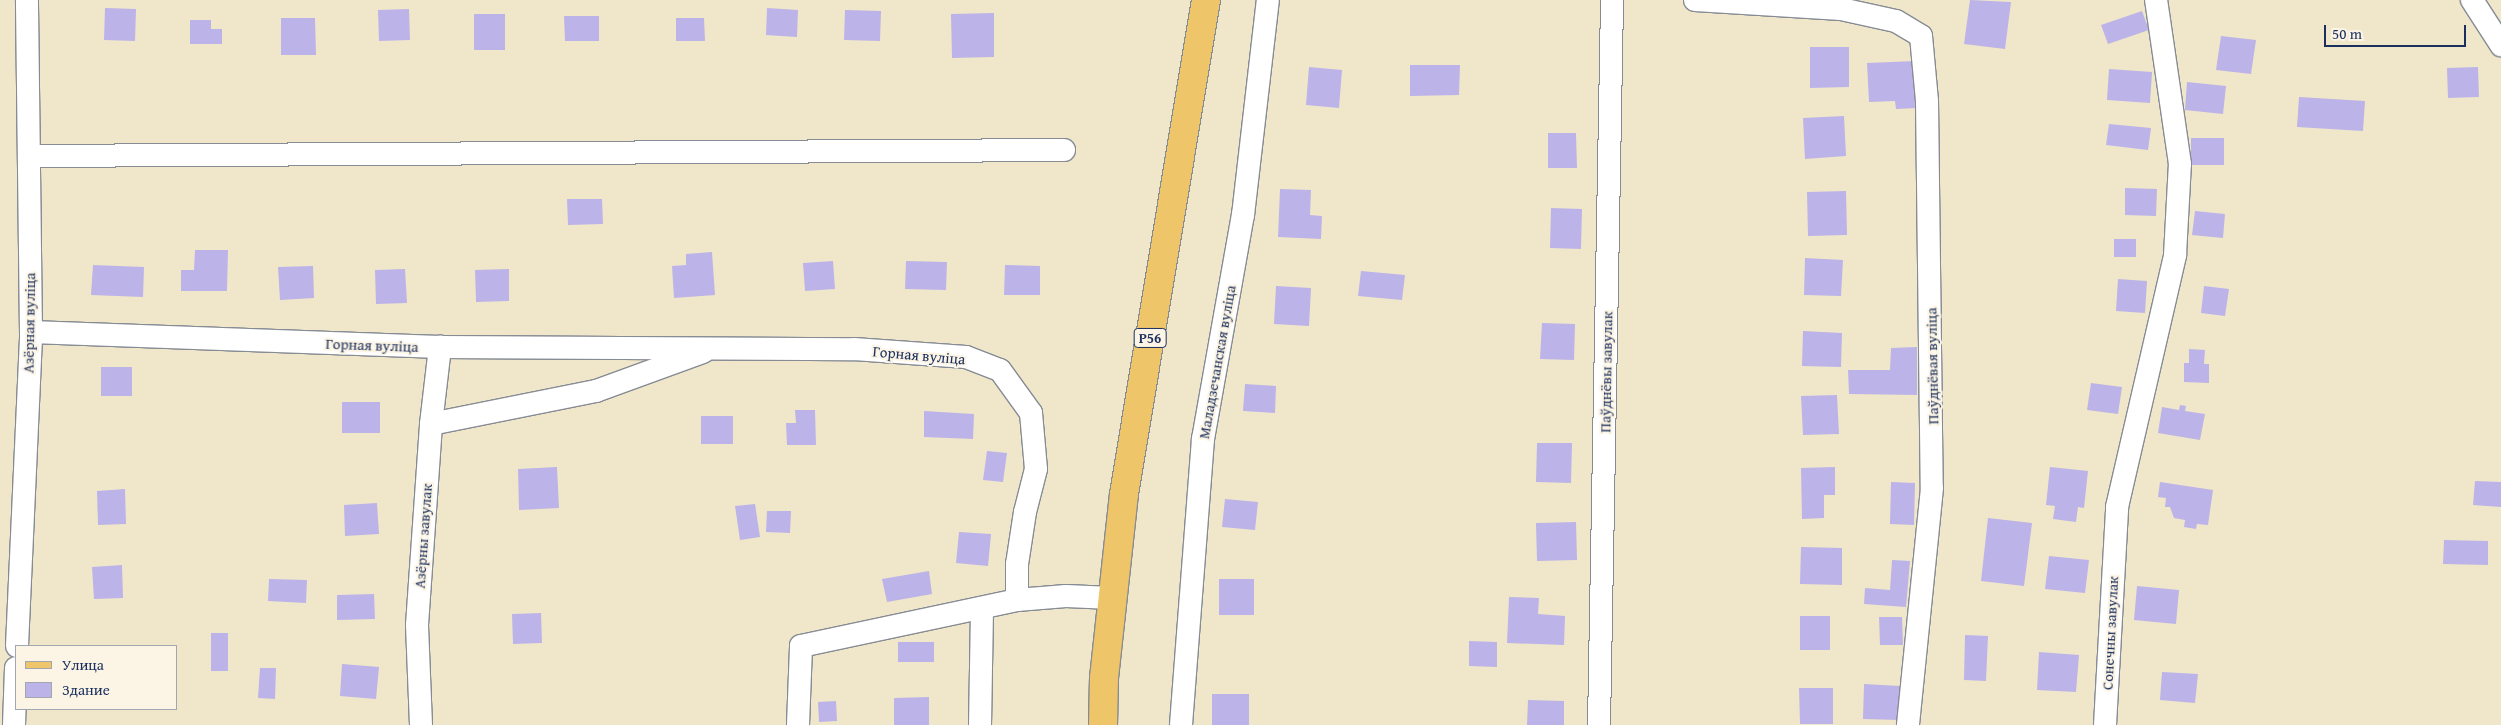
<!DOCTYPE html>
<meta charset="utf-8">
<style>
body{margin:0}
#map{position:relative;width:2501px;height:725px;overflow:hidden;background:#f0e7ca;font-family:"Gentium Book Plus",serif}
div>[style]{position:absolute}
[style*='--x']{left:calc(var(--x)*1px);top:calc(var(--y)*1px);width:calc(var(--w)*1px);rotate:calc(var(--a)*1deg)}
.building>*{inset:0;background:#bcb3e9}
.roads{filter:drop-shadow(1px 0 #868b94) drop-shadow(-1px 0 #868b94) drop-shadow(0 1px #868b94) drop-shadow(0 -1px #868b94)}
.minor>*{height:22px;margin:-11px;padding:0 11px;transform-origin:11px;border-radius:11px;background:#fff}
.major>*{height:28px;margin:-14px;padding:0 14px;transform-origin:14px;border-radius:14px;background:#eec569}
span{translate:-50% -50%;white-space:nowrap;text-align:center;line-height:1.15;-webkit-text-stroke:4px #fcf5e5;paint-order:stroke}
.shield-label span{padding:1px 4px;background:#fcf5e5;border:1px solid;border-radius:4px;-webkit-text-stroke-width:0}
.shield-label{font-size:14px;color:#1b2f5e;font-weight:700}
.street-label{font-size:15px;color:#1b2f5e}
.legend{position:absolute;left:15px;top:645px;width:162px;height:65px;box-sizing:border-box;background:#fcf5e5;border:1px solid #a2a6af;margin:0;padding:6px 9px;list-style:none;font-size:15px;color:#1b2f5e}
.legend li{display:flex;align-items:center;gap:10px;height:25px}
.legend b{width:25px;border:1px solid #a2a6af}
.scale{position:absolute;left:2324px;top:25px;width:142px;height:22px;box-sizing:border-box;border:2px solid #1b2f5e;border-top:0;padding-left:6px;font-size:15px;line-height:18px;white-space:nowrap;color:#1b2f5e;-webkit-text-stroke:4px #fcf5e5;paint-order:stroke}
</style>
<div id="map">
<div class="building">
<i style="clip-path:polygon(1970px 0,2011px 2px,2005px 49px,1964px 44px)"></i>
<i style="clip-path:polygon(105px 8px,136px 9px,135px 41px,104px 40px)"></i>
<i style="clip-path:polygon(767px 8px,798px 10px,797px 37px,766px 35px)"></i>
<i style="clip-path:polygon(409px 9px,410px 40px,379px 41px,378px 10px)"></i>
<i style="clip-path:polygon(845px 10px,881px 11px,880px 41px,844px 40px)"></i>
<i style="clip-path:polygon(2142px 11px,2149px 30px,2108px 44px,2101px 25px)"></i>
<i style="clip-path:polygon(994px 13px,994px 57px,952px 58px,951px 14px)"></i>
<i style="clip-path:polygon(474px 14px,505px 14px,505px 50px,474px 50px)"></i>
<i style="clip-path:polygon(564px 16px,599px 16px,599px 41px,565px 41px)"></i>
<i style="clip-path:polygon(281px 18px,315px 18px,316px 55px,281px 55px)"></i>
<i style="clip-path:polygon(676px 18px,704px 18px,705px 41px,676px 41px)"></i>
<i style="clip-path:polygon(190px 20px,211px 20px,211px 29px,222px 29px,222px 44px,190px 44px)"></i>
<i style="clip-path:polygon(2221px 36px,2256px 40px,2251px 74px,2216px 70px)"></i>
<i style="clip-path:polygon(1810px 47px,1849px 47px,1849px 87px,1810px 88px)"></i>
<i style="clip-path:polygon(1915px 61px,1917px 108px,1896px 109px,1895px 101px,1869px 102px,1867px 63px)"></i>
<i style="clip-path:polygon(1410px 65px,1460px 65px,1459px 95px,1410px 96px)"></i>
<i style="clip-path:polygon(1309px 67px,1342px 70px,1339px 108px,1306px 105px)"></i>
<i style="clip-path:polygon(2478px 67px,2479px 97px,2448px 98px,2447px 68px)"></i>
<i style="clip-path:polygon(2109px 69px,2152px 72px,2150px 103px,2107px 100px)"></i>
<i style="clip-path:polygon(2187px 82px,2226px 86px,2223px 114px,2185px 110px)"></i>
<i style="clip-path:polygon(2299px 97px,2365px 101px,2363px 131px,2297px 127px)"></i>
<i style="clip-path:polygon(1844px 116px,1846px 156px,1805px 159px,1803px 118px)"></i>
<i style="clip-path:polygon(2109px 124px,2151px 128px,2148px 150px,2106px 145px)"></i>
<i style="clip-path:polygon(1548px 133px,1576px 133px,1577px 168px,1548px 168px)"></i>
<i style="clip-path:polygon(2191px 138px,2224px 138px,2224px 165px,2191px 165px)"></i>
<i style="clip-path:polygon(2125px 188px,2157px 189px,2156px 216px,2125px 215px)"></i>
<i style="clip-path:polygon(1280px 189px,1311px 190px,1310px 215px,1322px 216px,1321px 239px,1278px 237px)"></i>
<i style="clip-path:polygon(1846px 191px,1847px 235px,1808px 236px,1807px 192px)"></i>
<i style="clip-path:polygon(567px 199px,602px 199px,603px 224px,568px 225px)"></i>
<i style="clip-path:polygon(1551px 208px,1582px 209px,1581px 249px,1550px 248px)"></i>
<i style="clip-path:polygon(2195px 211px,2225px 214px,2223px 238px,2192px 235px)"></i>
<i style="clip-path:polygon(2114px 239px,2136px 239px,2136px 257px,2114px 257px)"></i>
<i style="clip-path:polygon(195px 250px,228px 250px,227px 291px,181px 291px,181px 270px,194px 270px)"></i>
<i style="clip-path:polygon(712px 252px,715px 295px,674px 298px,672px 266px,686px 265px,686px 254px)"></i>
<i style="clip-path:polygon(1805px 258px,1843px 260px,1841px 296px,1804px 295px)"></i>
<i style="clip-path:polygon(833px 261px,835px 289px,805px 291px,803px 263px)"></i>
<i style="clip-path:polygon(906px 261px,947px 262px,946px 290px,905px 289px)"></i>
<i style="clip-path:polygon(93px 265px,144px 267px,143px 297px,91px 295px)"></i>
<i style="clip-path:polygon(1005px 265px,1040px 266px,1040px 295px,1004px 295px)"></i>
<i style="clip-path:polygon(313px 266px,314px 298px,280px 300px,278px 267px)"></i>
<i style="clip-path:polygon(405px 269px,407px 303px,376px 304px,375px 270px)"></i>
<i style="clip-path:polygon(509px 269px,509px 301px,476px 302px,475px 270px)"></i>
<i style="clip-path:polygon(1361px 271px,1405px 275px,1402px 300px,1358px 296px)"></i>
<i style="clip-path:polygon(2118px 279px,2147px 281px,2145px 313px,2116px 311px)"></i>
<i style="clip-path:polygon(1276px 286px,1311px 288px,1309px 326px,1274px 324px)"></i>
<i style="clip-path:polygon(2204px 286px,2229px 289px,2225px 316px,2201px 313px)"></i>
<i style="clip-path:polygon(1542px 323px,1575px 324px,1574px 360px,1540px 359px)"></i>
<i style="clip-path:polygon(1803px 331px,1842px 333px,1841px 367px,1802px 366px)"></i>
<i style="clip-path:polygon(1917px 347px,1917px 395px,1849px 394px,1848px 370px,1890px 370px,1891px 348px)"></i>
<i style="clip-path:polygon(2189px 349px,2205px 350px,2204px 364px,2209px 364px,2209px 383px,2184px 382px,2184px 363px,2189px 363px)"></i>
<i style="clip-path:polygon(101px 367px,132px 367px,132px 396px,101px 396px)"></i>
<i style="clip-path:polygon(2091px 383px,2122px 387px,2118px 414px,2087px 410px)"></i>
<i style="clip-path:polygon(1245px 384px,1276px 386px,1275px 413px,1243px 411px)"></i>
<i style="clip-path:polygon(1837px 395px,1839px 434px,1803px 435px,1801px 396px)"></i>
<i style="clip-path:polygon(342px 402px,380px 402px,380px 433px,342px 433px)"></i>
<i style="clip-path:polygon(2180px 405px,2186px 406px,2185px 411px,2205px 414px,2200px 440px,2158px 433px,2162px 407px,2179px 410px)"></i>
<i style="clip-path:polygon(795px 410px,815px 410px,816px 445px,787px 445px,786px 423px,796px 423px)"></i>
<i style="clip-path:polygon(924px 411px,974px 414px,973px 439px,924px 437px)"></i>
<i style="clip-path:polygon(701px 416px,733px 416px,733px 444px,701px 444px)"></i>
<i style="clip-path:polygon(1537px 443px,1572px 443px,1571px 483px,1536px 482px)"></i>
<i style="clip-path:polygon(987px 451px,1007px 453px,1003px 482px,983px 480px)"></i>
<i style="clip-path:polygon(557px 467px,559px 508px,519px 510px,518px 469px)"></i>
<i style="clip-path:polygon(1835px 467px,1835px 495px,1824px 495px,1824px 518px,1802px 519px,1801px 468px)"></i>
<i style="clip-path:polygon(2050px 467px,2088px 471px,2084px 508px,2078px 507px,2076px 522px,2053px 519px,2055px 506px,2046px 505px)"></i>
<i style="clip-path:polygon(2475px 481px,2501px 482px,2501px 507px,2473px 505px)"></i>
<i style="clip-path:polygon(1891px 482px,1915px 483px,1914px 525px,1890px 524px)"></i>
<i style="clip-path:polygon(2160px 482px,2213px 490px,2208px 525px,2197px 524px,2196px 529px,2184px 527px,2185px 520px,2174px 518px,2170px 507px,2165px 507px,2166px 498px,2158px 497px)"></i>
<i style="clip-path:polygon(125px 489px,126px 524px,98px 525px,97px 491px)"></i>
<i style="clip-path:polygon(1225px 499px,1258px 502px,1255px 530px,1222px 527px)"></i>
<i style="clip-path:polygon(377px 503px,379px 534px,345px 536px,344px 505px)"></i>
<i style="clip-path:polygon(755px 504px,760px 537px,740px 540px,735px 506px)"></i>
<i style="clip-path:polygon(767px 511px,791px 511px,790px 533px,766px 532px)"></i>
<i style="clip-path:polygon(1988px 518px,2032px 523px,2024px 586px,1981px 581px)"></i>
<i style="clip-path:polygon(1576px 522px,1577px 560px,1537px 561px,1536px 523px)"></i>
<i style="clip-path:polygon(959px 532px,991px 534px,988px 566px,956px 563px)"></i>
<i style="clip-path:polygon(2444px 540px,2488px 541px,2488px 565px,2443px 564px)"></i>
<i style="clip-path:polygon(1801px 547px,1842px 548px,1842px 585px,1800px 584px)"></i>
<i style="clip-path:polygon(2049px 556px,2089px 560px,2085px 593px,2045px 589px)"></i>
<i style="clip-path:polygon(1892px 560px,1910px 561px,1906px 607px,1864px 604px,1865px 588px,1890px 590px)"></i>
<i style="clip-path:polygon(122px 565px,123px 598px,94px 599px,92px 567px)"></i>
<i style="clip-path:polygon(929px 571px,932px 594px,887px 602px,882px 579px)"></i>
<i style="clip-path:polygon(269px 579px,307px 580px,306px 603px,268px 601px)"></i>
<i style="clip-path:polygon(1219px 579px,1254px 579px,1254px 615px,1219px 615px)"></i>
<i style="clip-path:polygon(2137px 586px,2179px 590px,2176px 624px,2134px 620px)"></i>
<i style="clip-path:polygon(374px 594px,375px 619px,337px 620px,337px 595px)"></i>
<i style="clip-path:polygon(1509px 597px,1539px 598px,1538px 614px,1565px 616px,1564px 645px,1507px 643px)"></i>
<i style="clip-path:polygon(541px 613px,542px 643px,513px 644px,512px 614px)"></i>
<i style="clip-path:polygon(1800px 616px,1830px 616px,1830px 650px,1800px 650px)"></i>
<i style="clip-path:polygon(1879px 617px,1902px 617px,1903px 645px,1880px 645px)"></i>
<i style="clip-path:polygon(211px 633px,228px 633px,228px 671px,211px 671px)"></i>
<i style="clip-path:polygon(1965px 635px,1988px 636px,1986px 681px,1964px 680px)"></i>
<i style="clip-path:polygon(1469px 641px,1497px 642px,1497px 667px,1469px 666px)"></i>
<i style="clip-path:polygon(898px 642px,934px 642px,934px 662px,898px 662px)"></i>
<i style="clip-path:polygon(2039px 652px,2079px 655px,2076px 692px,2037px 690px)"></i>
<i style="clip-path:polygon(342px 664px,379px 667px,376px 699px,340px 696px)"></i>
<i style="clip-path:polygon(260px 668px,276px 668px,275px 699px,258px 698px)"></i>
<i style="clip-path:polygon(2162px 672px,2198px 674px,2195px 703px,2160px 700px)"></i>
<i style="clip-path:polygon(1864px 684px,1900px 686px,1899px 720px,1863px 719px)"></i>
<i style="clip-path:polygon(1799px 688px,1833px 688px,1833px 724px,1800px 724px)"></i>
<i style="clip-path:polygon(1212px 694px,1249px 694px,1249px 725px,1212px 725px)"></i>
<i style="clip-path:polygon(929px 697px,929px 725px,894px 725px,894px 698px)"></i>
<i style="clip-path:polygon(1528px 700px,1564px 701px,1564px 725px,1527px 725px)"></i>
<i style="clip-path:polygon(836px 701px,837px 721px,819px 722px,818px 702px)"></i>
</div>
<div class="roads">
<div class="minor">
<i style="--x:1695;--y:0;--w:146;--a:3.5"></i>
<i style="--x:1841;--y:9;--w:56;--a:12.3"></i>
<i style="--x:1896;--y:21;--w:29;--a:31"></i>
<i style="--x:1921;--y:36;--w:65;--a:84.7"></i>
<i style="--x:1927;--y:101;--w:387;--a:89.3"></i>
<i style="--x:1932;--y:488;--w:238;--a:95.8"></i>
<i style="--x:2472;--y:0;--w:54;--a:57.2"></i>
<i style="--x:29;--y:156;--w:1035;--a:-0.33"></i>
<i style="--x:31;--y:332;--w:409;--a:2.1"></i>
<i style="--x:440;--y:347;--w:414;--a:0.3"></i>
<i style="--x:854;--y:349;--w:112;--a:4.1"></i>
<i style="--x:966;--y:357;--w:36;--a:21"></i>
<i style="--x:1000;--y:370;--w:53;--a:54.2"></i>
<i style="--x:1031;--y:413;--w:56;--a:84.9"></i>
<i style="--x:1036;--y:469;--w:44;--a:104.3"></i>
<i style="--x:1025;--y:512;--w:53;--a:98.7"></i>
<i style="--x:1017;--y:564;--w:36;--a:90"></i>
<i style="--x:431;--y:424;--w:168;--a:-11.3"></i>
<i style="--x:596;--y:391;--w:114;--a:-20"></i>
<i style="--x:17;--y:646;--w:314;--a:-87.4"></i>
<i style="--x:31;--y:332;--w:332;--a:-90.7"></i>
<i style="--x:14;--y:725;--w:57;--a:-88"></i>
<i style="--x:421;--y:725;--w:100;--a:-92.3"></i>
<i style="--x:417;--y:625;--w:201;--a:-86"></i>
<i style="--x:431;--y:424;--w:78;--a:-83.3"></i>
<i style="--x:798;--y:725;--w:79;--a:-87.8"></i>
<i style="--x:801;--y:646;--w:221;--a:-12"></i>
<i style="--x:1017;--y:600;--w:49;--a:-4.7"></i>
<i style="--x:1066;--y:596;--w:46;--a:2.5"></i>
<i style="--x:980;--y:725;--w:115;--a:-89"></i>
<i style="--x:1181;--y:725;--w:287;--a:-85.6"></i>
<i style="--x:1203;--y:439;--w:228;--a:-79.9"></i>
<i style="--x:1243;--y:215;--w:216;--a:-83.4"></i>
<i style="--x:1599;--y:725;--w:725;--a:-88.97"></i>
<i style="--x:2105;--y:725;--w:218;--a:-86.8"></i>
<i style="--x:2117;--y:507;--w:259;--a:-77"></i>
<i style="--x:2175;--y:255;--w:91;--a:-86.9"></i>
<i style="--x:2180;--y:164;--w:166;--a:-98.3"></i>
</div>
<div class="major">
<i style="--x:1103;--y:725;--w:47;--a:-88.8"></i>
<i style="--x:1104;--y:678;--w:185;--a:-83.8"></i>
<i style="--x:1124;--y:494;--w:501;--a:-80.58"></i>
</div>
</div>
<div class="shield-label">
<span style="left:1150px;top:338px">Р56</span>
</div>
<div class="street-label">
<span style="left:29px;top:323px;rotate:-89deg">Азёрная вуліца</span>
<span style="left:372px;top:345px;rotate:2deg">Горная вуліца</span>
<span style="left:919px;top:355px;rotate:5deg">Горная вуліца</span>
<span style="left:1217px;top:362px;rotate:-80deg">Маладзечанская вуліца</span>
<span style="left:1932px;top:366px;rotate:-91deg">Паўднёвая вуліца</span>
<span style="left:1606px;top:372px;rotate:-89deg">Паўднёвы завулак</span>
<span style="left:423px;top:536px;rotate:-86deg">Азёрны завулак</span>
<span style="left:2110px;top:633px;rotate:-87deg">Сонечны завулак</span>
</div>
<ul class="legend">
<li><b style="height:6px;background:#eec569"></b>Улица</li>
<li><b style="height:14px;background:#bcb3e9"></b>Здание</li>
</ul>
<div class="scale">50 m</div>
</div>
